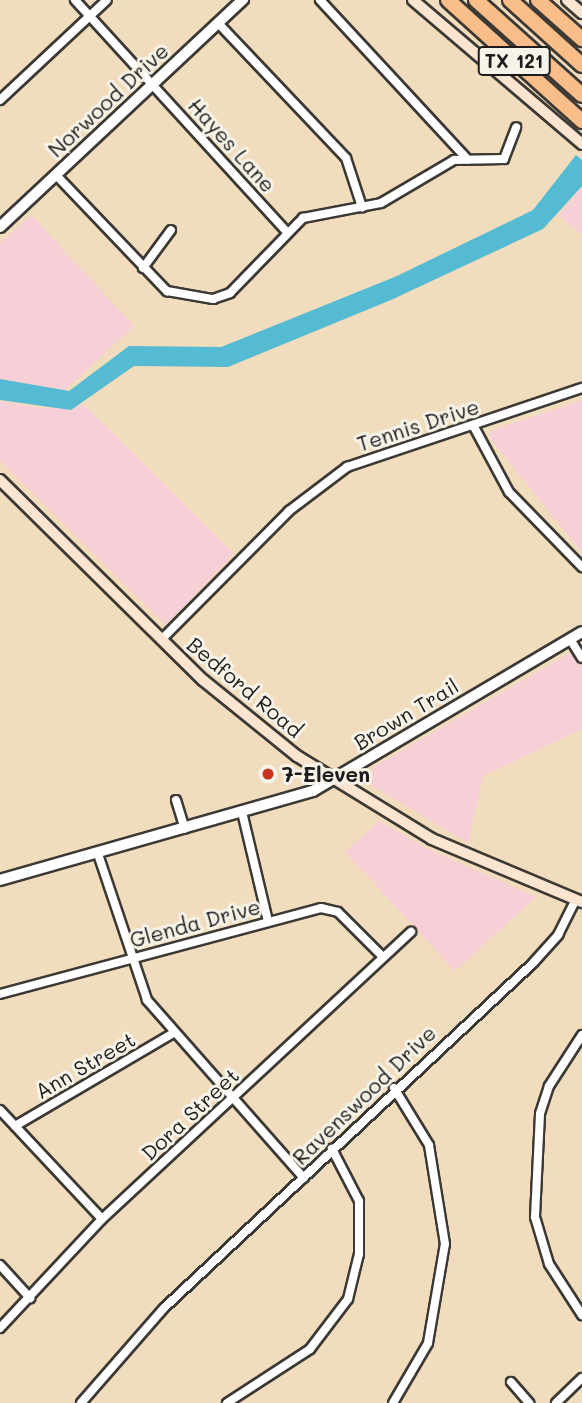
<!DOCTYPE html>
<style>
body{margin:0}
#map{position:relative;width:582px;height:1403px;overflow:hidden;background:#f1ddbe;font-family:Mali,sans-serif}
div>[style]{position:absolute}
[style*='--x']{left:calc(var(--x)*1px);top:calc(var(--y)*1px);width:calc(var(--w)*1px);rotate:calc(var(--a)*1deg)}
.built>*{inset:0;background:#f6cfd7}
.water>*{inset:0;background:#54bbd2}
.roads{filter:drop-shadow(2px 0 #3c3934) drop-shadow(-2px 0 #3c3934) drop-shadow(0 2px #3c3934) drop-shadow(0 -2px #3c3934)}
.minor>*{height:8px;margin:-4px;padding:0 4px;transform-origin:4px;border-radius:4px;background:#fff}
.tertiary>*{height:10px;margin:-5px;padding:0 5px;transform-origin:5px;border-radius:5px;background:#fff}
.secondary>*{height:10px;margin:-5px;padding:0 5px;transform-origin:5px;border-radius:5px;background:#fce5d0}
.motorway>*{height:14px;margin:-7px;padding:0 7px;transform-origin:7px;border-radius:7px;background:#f8bd89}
.dots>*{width:19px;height:19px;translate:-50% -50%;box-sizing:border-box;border:4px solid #f7f3e8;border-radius:50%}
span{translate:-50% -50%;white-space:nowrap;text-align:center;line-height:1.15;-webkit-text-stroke:6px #f7f3e8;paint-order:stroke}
.shield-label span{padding:2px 5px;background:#f7f3e8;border:2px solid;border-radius:5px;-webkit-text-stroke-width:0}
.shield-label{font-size:19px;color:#1c1c1c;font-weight:700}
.street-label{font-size:21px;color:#1c1c1c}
.poi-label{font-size:21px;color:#1c1c1c;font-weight:700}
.left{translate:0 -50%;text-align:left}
</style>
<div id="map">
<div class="built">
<i style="clip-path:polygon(582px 186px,582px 235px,559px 215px)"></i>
<i style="clip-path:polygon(31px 215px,134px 326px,64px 391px,0 379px,0 244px)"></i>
<i style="clip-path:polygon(582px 400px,582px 553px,489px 437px,492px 430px)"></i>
<i style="clip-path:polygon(0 401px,41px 408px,84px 405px,234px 554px,166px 625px,0 461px)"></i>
<i style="clip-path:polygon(570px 653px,582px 666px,582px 729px,483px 776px,468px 843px,371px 785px,372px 768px)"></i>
<i style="clip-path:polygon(379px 821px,426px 848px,536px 897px,455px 971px,345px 852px)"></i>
</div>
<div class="water">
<i style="clip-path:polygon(576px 155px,582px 160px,582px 186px,543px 229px,391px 300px,228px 367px,134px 366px,71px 410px,0 400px,0 379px,69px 391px,129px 346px,221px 347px,397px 276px,533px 210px)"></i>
</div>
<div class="roads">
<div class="minor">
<i style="--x:75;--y:0;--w:311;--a:47.6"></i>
<i style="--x:320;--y:0;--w:217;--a:47.2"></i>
<i style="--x:218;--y:23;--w:186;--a:46.5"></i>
<i style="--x:346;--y:158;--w:52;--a:71.9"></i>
<i style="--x:0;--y:100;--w:146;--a:-43.1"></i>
<i style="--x:56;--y:175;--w:161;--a:46.3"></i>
<i style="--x:167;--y:291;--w:47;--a:9.9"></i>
<i style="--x:213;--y:299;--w:18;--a:-19"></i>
<i style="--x:230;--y:293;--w:105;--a:-45.8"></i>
<i style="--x:303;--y:218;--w:79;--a:-10.9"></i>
<i style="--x:381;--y:203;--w:85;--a:-30.5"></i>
<i style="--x:454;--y:160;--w:50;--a:-1.1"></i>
<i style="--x:504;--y:159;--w:34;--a:-69"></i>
<i style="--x:143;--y:268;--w:47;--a:-53.6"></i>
<i style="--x:473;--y:425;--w:76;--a:61.8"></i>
<i style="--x:509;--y:492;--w:105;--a:45.8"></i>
<i style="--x:570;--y:639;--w:22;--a:58"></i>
<i style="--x:161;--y:640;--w:182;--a:-45.2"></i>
<i style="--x:289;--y:511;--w:73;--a:-37.2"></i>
<i style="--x:347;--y:467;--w:248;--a:-18.6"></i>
<i style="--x:176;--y:800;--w:30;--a:73"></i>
<i style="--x:242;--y:812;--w:112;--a:76.6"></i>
<i style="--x:98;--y:854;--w:154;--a:71.4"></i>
<i style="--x:147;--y:1000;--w:237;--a:48.6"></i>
<i style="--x:0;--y:994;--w:332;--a:-15"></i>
<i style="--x:321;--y:908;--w:17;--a:13"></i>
<i style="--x:338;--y:912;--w:64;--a:45"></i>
<i style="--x:582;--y:1035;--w:61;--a:122.9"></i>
<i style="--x:549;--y:1086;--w:29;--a:108"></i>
<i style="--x:540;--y:1114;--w:103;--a:92.8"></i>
<i style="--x:535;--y:1217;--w:49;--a:73.4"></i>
<i style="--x:549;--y:1264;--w:61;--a:57.1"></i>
<i style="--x:0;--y:1110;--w:149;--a:46.9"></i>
<i style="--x:15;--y:1126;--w:182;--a:-30.4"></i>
<i style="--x:0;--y:1265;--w:45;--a:47.7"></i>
<i style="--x:0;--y:1328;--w:149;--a:-46.9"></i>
<i style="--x:102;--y:1219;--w:422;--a:-42.9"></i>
<i style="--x:511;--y:1382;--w:28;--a:49"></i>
<i style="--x:81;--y:1403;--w:126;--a:-48.9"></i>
<i style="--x:164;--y:1308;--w:505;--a:-43.07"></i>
<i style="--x:533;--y:963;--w:38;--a:-48"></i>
<i style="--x:558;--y:935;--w:40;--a:-63.4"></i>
<i style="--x:227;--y:1403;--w:99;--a:-33"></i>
<i style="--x:310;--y:1349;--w:63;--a:-52.8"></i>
<i style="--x:348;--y:1299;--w:46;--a:-76.3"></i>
<i style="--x:359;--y:1254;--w:53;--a:-90"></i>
<i style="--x:359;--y:1201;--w:59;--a:-117.4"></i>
<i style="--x:393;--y:1403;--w:69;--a:-59.7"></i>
<i style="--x:428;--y:1343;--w:100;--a:-80.3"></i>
<i style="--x:445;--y:1244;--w:100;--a:-99.2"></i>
<i style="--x:429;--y:1145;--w:67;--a:-121.6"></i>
<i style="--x:556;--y:1403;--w:36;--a:-44"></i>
</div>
<div class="tertiary">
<i style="--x:0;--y:227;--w:333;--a:-43.1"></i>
<i style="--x:0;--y:880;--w:325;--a:-15.9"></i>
<i style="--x:313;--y:791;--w:312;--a:-30.6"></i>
</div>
<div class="secondary">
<i style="--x:413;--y:0;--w:222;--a:40.4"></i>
<i style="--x:567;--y:0;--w:20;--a:41"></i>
<i style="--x:0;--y:480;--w:285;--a:44.6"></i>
<i style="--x:203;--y:680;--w:121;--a:39"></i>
<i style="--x:297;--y:756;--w:158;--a:31.6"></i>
<i style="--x:432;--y:839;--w:163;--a:22.8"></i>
</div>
<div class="motorway">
<i style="--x:448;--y:0;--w:181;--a:42.1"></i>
<i style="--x:476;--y:0;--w:142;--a:41.9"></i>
<i style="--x:510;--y:0;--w:97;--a:42.1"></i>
<i style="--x:538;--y:0;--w:59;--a:41.6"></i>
</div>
</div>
<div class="dots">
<i style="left:268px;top:774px;background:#c8321e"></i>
</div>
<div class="shield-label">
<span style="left:514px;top:61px">TX 121</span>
</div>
<div class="street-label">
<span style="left:108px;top:100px;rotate:-43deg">Norwood Drive</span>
<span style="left:232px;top:145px;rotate:48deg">Hayes Lane</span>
<span style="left:418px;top:425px;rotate:-18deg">Tennis Drive</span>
<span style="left:245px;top:687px;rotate:40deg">Bedford Road</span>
<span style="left:406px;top:714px;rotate:-31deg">Brown Trail</span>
<span style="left:195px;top:923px;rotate:-15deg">Glenda Drive</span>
<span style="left:85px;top:1065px;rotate:-30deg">Ann Street</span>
<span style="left:364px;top:1095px;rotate:-44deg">Ravenswood Drive</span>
<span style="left:190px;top:1114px;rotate:-43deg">Dora Street</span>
</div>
<div class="poi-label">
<span class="left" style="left:282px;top:774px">7-Eleven</span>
</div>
</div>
